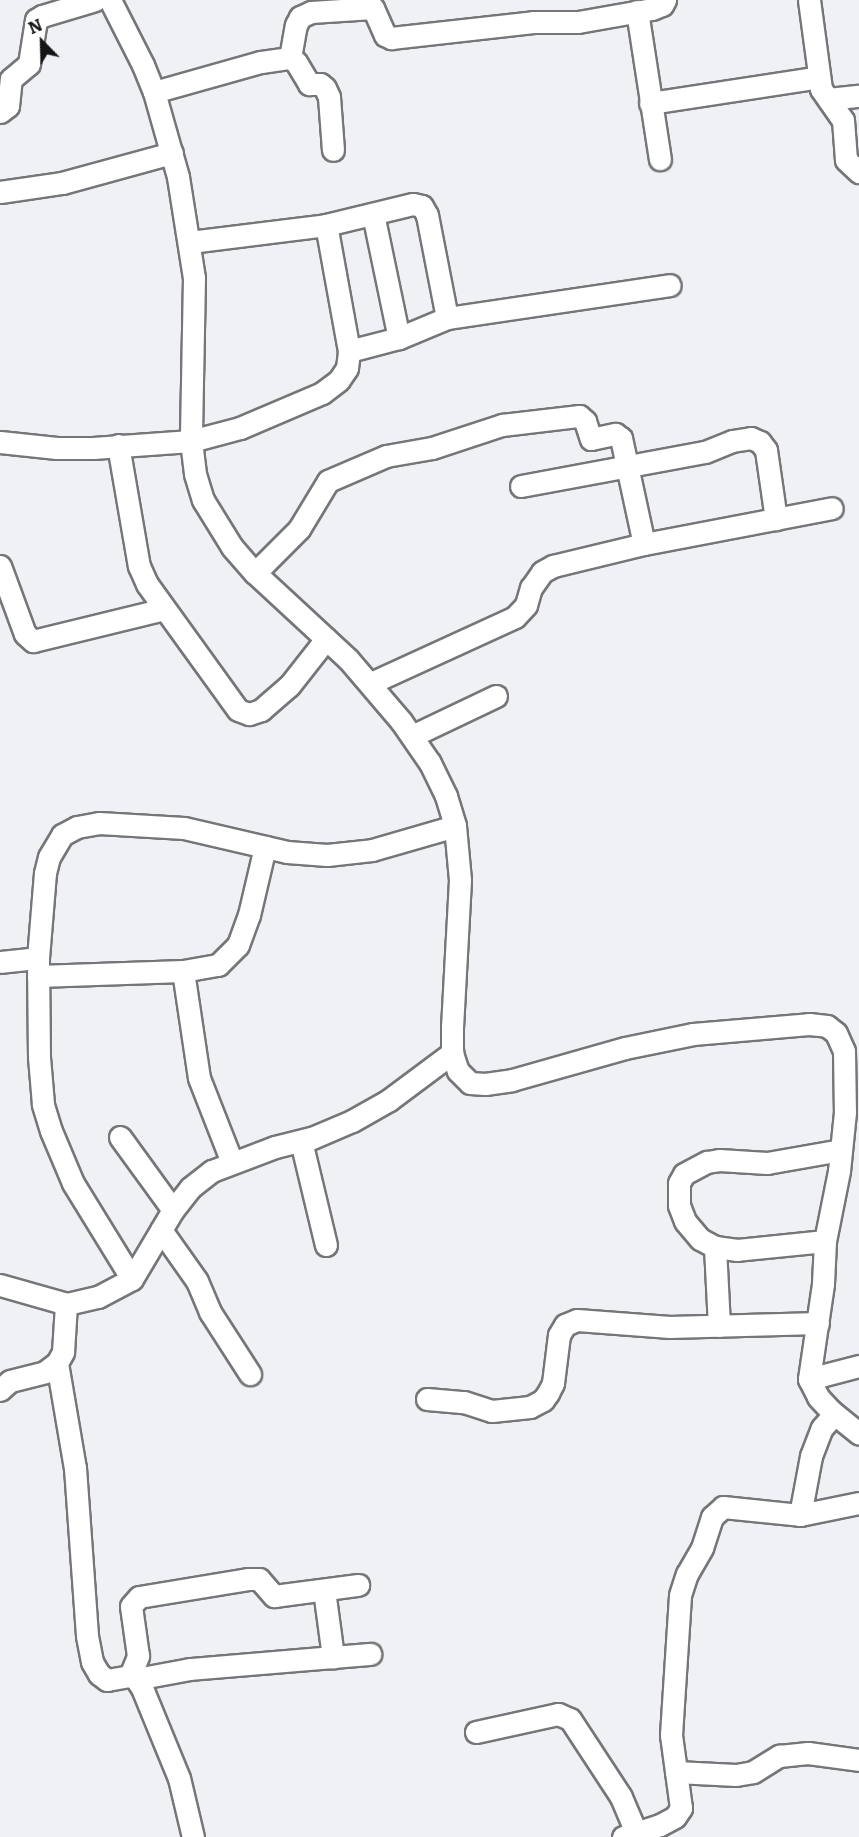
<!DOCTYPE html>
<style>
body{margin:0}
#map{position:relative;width:859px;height:1837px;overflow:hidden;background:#eff1f4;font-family:Literata,serif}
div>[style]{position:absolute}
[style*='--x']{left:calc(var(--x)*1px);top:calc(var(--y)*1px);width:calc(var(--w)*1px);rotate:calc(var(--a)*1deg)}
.roads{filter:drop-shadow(2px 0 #747678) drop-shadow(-2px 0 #747678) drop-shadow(0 2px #747678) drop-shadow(0 -2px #747678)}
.minor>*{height:21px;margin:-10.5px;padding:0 10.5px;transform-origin:10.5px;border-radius:10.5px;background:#fff}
span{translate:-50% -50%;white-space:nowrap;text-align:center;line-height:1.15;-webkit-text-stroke:4.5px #fff;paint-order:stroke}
.north{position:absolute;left:12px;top:12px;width:60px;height:60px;-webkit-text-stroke:4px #fff;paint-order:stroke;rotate:337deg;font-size:16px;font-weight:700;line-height:24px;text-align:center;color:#141516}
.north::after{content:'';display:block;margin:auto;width:21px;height:27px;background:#141516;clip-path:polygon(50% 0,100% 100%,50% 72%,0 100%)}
</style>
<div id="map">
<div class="roads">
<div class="minor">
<i style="--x:110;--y:0;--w:73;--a:63.1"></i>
<i style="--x:143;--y:65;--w:29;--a:68"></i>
<i style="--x:154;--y:92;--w:88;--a:74.2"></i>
<i style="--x:178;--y:177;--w:102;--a:81"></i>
<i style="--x:194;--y:278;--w:163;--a:91.1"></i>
<i style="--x:191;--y:441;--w:33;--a:83"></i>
<i style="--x:195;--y:474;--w:27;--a:73"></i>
<i style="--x:203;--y:500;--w:55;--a:58.3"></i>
<i style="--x:232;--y:547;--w:35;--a:49"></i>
<i style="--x:255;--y:573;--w:127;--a:42.8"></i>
<i style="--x:348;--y:659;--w:82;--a:49.5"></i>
<i style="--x:401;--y:721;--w:51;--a:55.4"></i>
<i style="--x:430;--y:763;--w:37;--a:64"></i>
<i style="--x:446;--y:796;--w:31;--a:73"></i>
<i style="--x:455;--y:826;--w:54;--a:84.7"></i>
<i style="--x:460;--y:880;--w:146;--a:93.1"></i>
<i style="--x:452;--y:1026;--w:27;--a:90"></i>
<i style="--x:452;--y:1053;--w:19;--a:72"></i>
<i style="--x:458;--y:1071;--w:17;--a:45"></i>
<i style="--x:470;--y:1083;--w:15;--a:4"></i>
<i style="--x:485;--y:1084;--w:27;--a:-8"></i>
<i style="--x:512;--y:1080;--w:117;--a:-15.8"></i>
<i style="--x:625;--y:1048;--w:69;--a:-11.6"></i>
<i style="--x:693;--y:1034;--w:116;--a:-4.9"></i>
<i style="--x:809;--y:1024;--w:18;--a:6"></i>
<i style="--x:827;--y:1026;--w:11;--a:38"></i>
<i style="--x:836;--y:1033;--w:20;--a:66"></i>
<i style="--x:844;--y:1051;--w:61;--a:89.1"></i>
<i style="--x:845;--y:1112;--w:59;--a:95.8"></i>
<i style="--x:839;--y:1171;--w:71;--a:101.3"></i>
<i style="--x:825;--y:1241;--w:43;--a:92.7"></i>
<i style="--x:823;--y:1284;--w:96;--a:98.4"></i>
<i style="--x:809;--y:1379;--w:20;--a:63"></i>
<i style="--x:818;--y:1397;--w:19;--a:47"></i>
<i style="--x:831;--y:1411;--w:36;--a:39"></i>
<i style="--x:809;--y:0;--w:90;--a:82.3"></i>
<i style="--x:821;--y:89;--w:38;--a:55"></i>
<i style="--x:843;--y:120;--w:40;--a:85.7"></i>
<i style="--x:846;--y:160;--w:18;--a:43"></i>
<i style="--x:637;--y:11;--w:150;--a:81.2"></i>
<i style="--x:290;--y:58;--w:34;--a:-80"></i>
<i style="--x:296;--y:25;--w:9;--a:-63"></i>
<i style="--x:300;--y:17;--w:12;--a:-24"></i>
<i style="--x:311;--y:12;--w:62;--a:-3.7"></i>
<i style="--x:373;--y:8;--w:30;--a:66"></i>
<i style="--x:385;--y:35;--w:7;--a:27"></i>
<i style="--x:391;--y:38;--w:143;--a:-6.4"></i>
<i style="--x:533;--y:22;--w:45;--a:0"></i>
<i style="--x:578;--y:22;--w:75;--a:-10"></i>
<i style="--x:652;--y:9;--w:11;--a:-22"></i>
<i style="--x:662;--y:5;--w:6;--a:-59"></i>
<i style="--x:154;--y:92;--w:111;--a:-15.7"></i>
<i style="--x:261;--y:62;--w:29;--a:-8"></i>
<i style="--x:290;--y:58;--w:7;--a:34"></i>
<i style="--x:296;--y:62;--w:26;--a:59"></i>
<i style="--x:309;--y:84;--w:11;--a:0"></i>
<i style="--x:320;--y:84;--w:6;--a:39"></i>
<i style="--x:325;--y:88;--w:10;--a:66"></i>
<i style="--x:329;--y:97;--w:53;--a:85.7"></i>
<i style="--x:828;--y:99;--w:31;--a:-6"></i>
<i style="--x:650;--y:103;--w:171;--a:-8.7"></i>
<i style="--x:0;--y:112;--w:10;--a:-37"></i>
<i style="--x:8;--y:106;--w:27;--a:-84"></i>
<i style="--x:11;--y:79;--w:23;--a:-40"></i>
<i style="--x:29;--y:64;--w:45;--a:-81"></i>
<i style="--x:36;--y:20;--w:7;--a:-34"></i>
<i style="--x:42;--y:16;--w:55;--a:-16.8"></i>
<i style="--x:0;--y:192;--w:63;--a:-8.3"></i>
<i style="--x:62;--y:183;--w:114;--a:-15.3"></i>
<i style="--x:373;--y:214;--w:127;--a:78.2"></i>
<i style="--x:190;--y:242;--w:137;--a:-7.1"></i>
<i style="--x:326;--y:225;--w:89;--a:-13.6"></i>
<i style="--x:413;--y:204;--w:9;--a:13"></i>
<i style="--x:422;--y:206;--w:10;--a:61"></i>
<i style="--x:427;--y:215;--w:105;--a:79"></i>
<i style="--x:349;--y:351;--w:52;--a:-14.6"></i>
<i style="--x:399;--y:338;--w:52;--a:-22.6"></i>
<i style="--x:447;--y:318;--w:225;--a:-8.4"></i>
<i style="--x:0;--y:442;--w:57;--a:6"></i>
<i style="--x:57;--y:448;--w:36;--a:0"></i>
<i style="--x:93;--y:448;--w:98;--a:-4.1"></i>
<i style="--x:191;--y:441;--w:51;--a:-14.9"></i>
<i style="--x:240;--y:428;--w:89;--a:-23.1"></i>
<i style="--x:322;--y:393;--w:21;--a:-37"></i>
<i style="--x:339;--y:380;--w:14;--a:-56"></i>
<i style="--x:347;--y:368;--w:17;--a:-83"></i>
<i style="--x:349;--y:351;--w:128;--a:-100.3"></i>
<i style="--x:118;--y:445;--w:123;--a:80.2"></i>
<i style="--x:139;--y:566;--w:20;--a:66"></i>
<i style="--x:147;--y:584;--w:155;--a:54.2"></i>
<i style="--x:238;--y:710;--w:12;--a:20"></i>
<i style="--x:249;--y:714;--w:13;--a:-18"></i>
<i style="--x:261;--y:710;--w:37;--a:-41"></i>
<i style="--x:289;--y:686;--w:60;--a:-51.8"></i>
<i style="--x:521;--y:486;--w:187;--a:-10.5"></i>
<i style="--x:705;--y:452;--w:29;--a:-22"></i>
<i style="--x:732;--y:441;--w:19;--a:-9"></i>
<i style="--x:751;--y:438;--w:10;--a:24"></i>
<i style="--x:760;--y:442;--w:10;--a:53"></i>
<i style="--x:766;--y:450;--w:70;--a:81.8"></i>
<i style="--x:0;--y:566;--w:72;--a:69.8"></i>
<i style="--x:25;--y:634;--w:11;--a:41"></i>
<i style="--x:33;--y:641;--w:135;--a:-13.7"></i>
<i style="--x:255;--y:573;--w:62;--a:-45"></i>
<i style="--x:299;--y:529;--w:56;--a:-58.9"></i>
<i style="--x:328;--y:481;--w:63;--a:-23.3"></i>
<i style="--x:386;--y:456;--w:47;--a:-9.9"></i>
<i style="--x:432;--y:448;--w:74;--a:-18.2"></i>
<i style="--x:502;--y:425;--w:78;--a:-6.7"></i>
<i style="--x:579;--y:416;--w:8;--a:40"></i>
<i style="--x:585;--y:421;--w:19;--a:72"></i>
<i style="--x:591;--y:439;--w:25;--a:-12"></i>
<i style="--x:615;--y:434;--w:7;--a:34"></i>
<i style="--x:621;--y:438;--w:108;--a:77.8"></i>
<i style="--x:371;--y:683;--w:158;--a:-24.6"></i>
<i style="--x:515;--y:617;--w:16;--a:-47"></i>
<i style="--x:526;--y:605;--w:18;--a:-74"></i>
<i style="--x:531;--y:588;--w:19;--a:-55"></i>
<i style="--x:542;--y:572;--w:13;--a:-29"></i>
<i style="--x:553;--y:566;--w:94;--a:-13.6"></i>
<i style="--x:644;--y:544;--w:191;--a:-10.8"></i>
<i style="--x:412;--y:736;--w:93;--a:-25.5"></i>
<i style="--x:0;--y:962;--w:38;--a:-6"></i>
<i style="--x:183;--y:971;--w:108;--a:81.5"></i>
<i style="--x:199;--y:1078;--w:90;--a:68.6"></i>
<i style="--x:38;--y:976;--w:145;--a:-2"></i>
<i style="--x:183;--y:971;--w:36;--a:-10"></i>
<i style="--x:218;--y:965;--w:28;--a:-45"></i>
<i style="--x:238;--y:945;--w:32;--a:-70"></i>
<i style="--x:249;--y:915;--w:70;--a:-76.8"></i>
<i style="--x:120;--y:1137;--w:90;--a:54"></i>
<i style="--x:301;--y:1141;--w:107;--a:76.5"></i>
<i style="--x:161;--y:1230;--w:62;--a:54.8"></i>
<i style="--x:197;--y:1281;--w:34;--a:67"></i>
<i style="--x:210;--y:1312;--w:74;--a:57.2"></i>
<i style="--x:825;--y:1241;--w:88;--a:174.2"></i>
<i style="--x:737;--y:1250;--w:22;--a:-172"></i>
<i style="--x:715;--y:1247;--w:17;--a:-152"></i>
<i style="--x:700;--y:1239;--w:23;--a:-130"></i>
<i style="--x:685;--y:1221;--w:17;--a:-111"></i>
<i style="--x:679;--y:1205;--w:22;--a:-90"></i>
<i style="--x:679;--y:1183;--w:10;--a:-61"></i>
<i style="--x:684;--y:1174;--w:26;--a:-28"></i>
<i style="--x:707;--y:1162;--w:12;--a:-9"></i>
<i style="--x:719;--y:1160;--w:48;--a:3.6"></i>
<i style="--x:767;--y:1163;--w:75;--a:-10"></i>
<i style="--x:715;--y:1247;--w:79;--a:87.1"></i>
<i style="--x:132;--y:1279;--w:113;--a:-121.6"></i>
<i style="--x:73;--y:1183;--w:56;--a:-112.9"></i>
<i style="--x:51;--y:1131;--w:28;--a:-107"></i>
<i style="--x:43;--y:1104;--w:47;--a:-94.9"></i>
<i style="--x:39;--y:1057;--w:99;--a:-90.6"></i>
<i style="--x:38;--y:958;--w:85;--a:-85.3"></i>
<i style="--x:45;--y:873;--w:16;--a:-76"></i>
<i style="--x:49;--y:857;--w:26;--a:-59"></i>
<i style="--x:62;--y:835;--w:17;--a:-28"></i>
<i style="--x:77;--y:827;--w:22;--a:-10"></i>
<i style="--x:99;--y:823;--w:85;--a:3.4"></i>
<i style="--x:184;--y:828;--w:106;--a:13.1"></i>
<i style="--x:287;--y:852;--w:40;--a:4.3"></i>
<i style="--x:327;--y:855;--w:45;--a:-6.3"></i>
<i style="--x:372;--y:850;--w:86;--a:-16.1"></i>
<i style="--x:0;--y:1285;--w:70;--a:15.8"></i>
<i style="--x:67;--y:1304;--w:32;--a:-13"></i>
<i style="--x:98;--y:1297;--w:38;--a:-28"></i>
<i style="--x:132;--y:1279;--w:80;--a:-59.3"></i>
<i style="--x:173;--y:1210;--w:28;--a:-52"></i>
<i style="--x:190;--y:1188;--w:28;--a:-38"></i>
<i style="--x:212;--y:1171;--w:67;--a:-20.9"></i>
<i style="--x:275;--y:1147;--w:38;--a:-14"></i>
<i style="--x:312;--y:1138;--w:43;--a:-23"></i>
<i style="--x:352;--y:1121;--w:43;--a:-29.6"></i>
<i style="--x:389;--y:1100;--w:79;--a:-36.7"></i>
<i style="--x:57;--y:1363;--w:107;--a:80.3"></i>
<i style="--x:75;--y:1468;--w:168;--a:85.9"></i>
<i style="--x:87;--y:1636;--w:26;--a:79"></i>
<i style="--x:92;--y:1662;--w:14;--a:60"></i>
<i style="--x:99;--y:1674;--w:10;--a:37"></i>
<i style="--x:107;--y:1680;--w:23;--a:-10"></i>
<i style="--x:130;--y:1676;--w:7;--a:27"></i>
<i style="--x:136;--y:1679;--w:11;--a:56"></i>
<i style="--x:142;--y:1688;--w:97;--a:67.7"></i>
<i style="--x:179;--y:1778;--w:61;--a:76.7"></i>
<i style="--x:809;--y:1379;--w:52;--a:-14.6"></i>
<i style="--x:0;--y:1390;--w:13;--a:-42"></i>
<i style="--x:10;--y:1381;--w:36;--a:-14"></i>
<i style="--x:45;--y:1372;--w:15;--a:-37"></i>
<i style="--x:57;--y:1363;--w:13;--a:-61"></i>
<i style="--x:63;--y:1352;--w:48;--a:-86.4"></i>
<i style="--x:427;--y:1399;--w:37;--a:5"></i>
<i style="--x:464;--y:1402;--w:29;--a:18"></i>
<i style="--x:492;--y:1411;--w:38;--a:-6"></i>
<i style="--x:530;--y:1407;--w:15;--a:-28"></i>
<i style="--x:543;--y:1400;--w:9;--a:-54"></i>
<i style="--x:548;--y:1393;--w:11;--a:-63"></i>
<i style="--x:553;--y:1383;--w:48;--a:-82.9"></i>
<i style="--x:559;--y:1335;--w:12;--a:-59"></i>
<i style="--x:565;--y:1325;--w:13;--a:-23"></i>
<i style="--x:577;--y:1320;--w:93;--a:4.3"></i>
<i style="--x:670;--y:1327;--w:148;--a:-1.5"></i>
<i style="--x:800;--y:1515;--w:60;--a:-79.4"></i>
<i style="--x:811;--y:1456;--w:30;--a:-69"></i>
<i style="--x:822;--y:1428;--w:18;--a:-49"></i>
<i style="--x:324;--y:1590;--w:68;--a:82.3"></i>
<i style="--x:130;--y:1676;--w:22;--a:-68"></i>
<i style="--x:138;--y:1656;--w:50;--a:-98"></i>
<i style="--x:131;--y:1606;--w:12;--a:-48"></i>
<i style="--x:139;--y:1597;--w:110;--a:-9.4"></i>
<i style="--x:248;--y:1579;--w:11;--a:0"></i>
<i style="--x:259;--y:1579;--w:23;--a:49"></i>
<i style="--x:274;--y:1596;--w:85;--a:-7.5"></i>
<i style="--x:136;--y:1679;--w:55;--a:-10.5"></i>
<i style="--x:190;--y:1669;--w:181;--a:-4.8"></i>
<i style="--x:476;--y:1732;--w:84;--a:-12.4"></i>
<i style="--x:558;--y:1714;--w:13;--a:23"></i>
<i style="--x:570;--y:1719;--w:93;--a:56.8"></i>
<i style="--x:621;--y:1797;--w:39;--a:67"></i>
<i style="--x:676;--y:1772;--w:60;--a:2.9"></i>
<i style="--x:736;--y:1775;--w:17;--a:-10"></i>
<i style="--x:753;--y:1772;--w:31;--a:-32"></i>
<i style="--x:779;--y:1756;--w:29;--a:-6"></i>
<i style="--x:808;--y:1753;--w:51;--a:7.8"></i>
<i style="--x:623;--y:1837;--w:39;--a:-18"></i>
<i style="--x:660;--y:1825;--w:17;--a:-28"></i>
<i style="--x:675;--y:1817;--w:11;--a:-56"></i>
<i style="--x:681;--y:1808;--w:74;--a:-97.8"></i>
<i style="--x:671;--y:1735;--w:140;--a:-86.3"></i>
<i style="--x:680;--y:1595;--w:22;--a:-72"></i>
<i style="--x:687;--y:1574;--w:30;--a:-60"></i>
<i style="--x:702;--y:1548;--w:33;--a:-72"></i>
<i style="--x:712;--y:1517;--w:15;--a:-42"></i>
<i style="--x:723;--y:1507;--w:77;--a:5.9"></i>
<i style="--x:800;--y:1515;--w:60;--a:-11.5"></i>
</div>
</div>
<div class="north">N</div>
</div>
